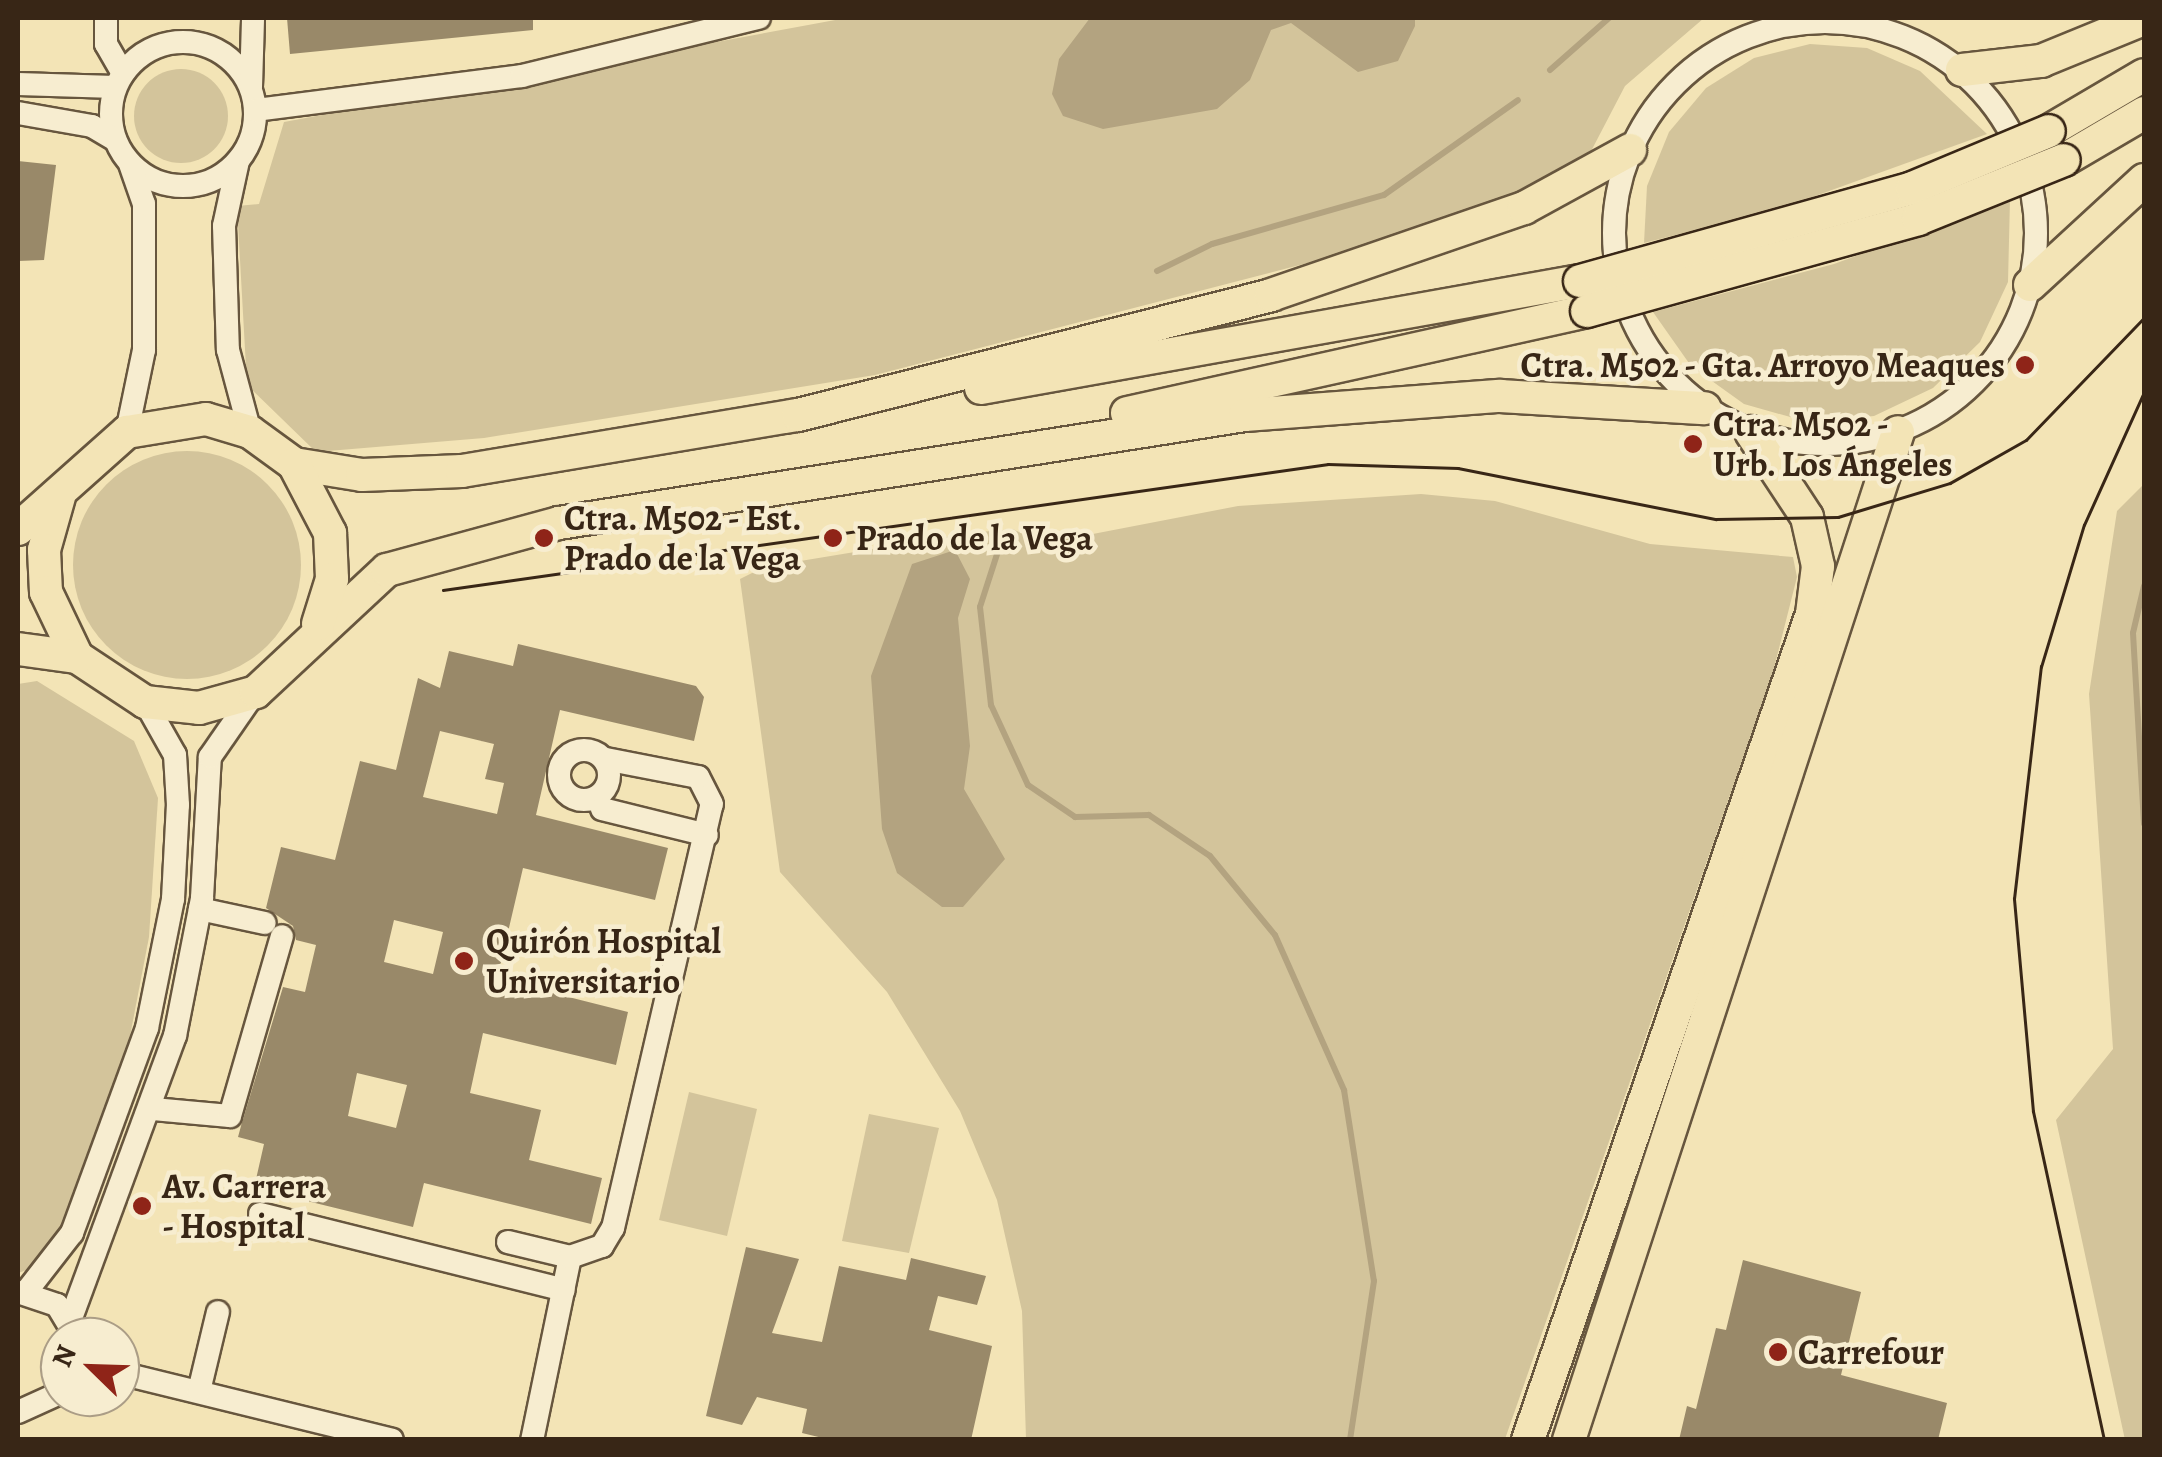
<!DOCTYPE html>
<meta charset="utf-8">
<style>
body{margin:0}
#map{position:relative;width:2162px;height:1457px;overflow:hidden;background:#f3e4b6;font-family:Alegreya,serif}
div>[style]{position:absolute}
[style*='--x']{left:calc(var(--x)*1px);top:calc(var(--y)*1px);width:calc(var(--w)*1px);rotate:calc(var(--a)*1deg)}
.green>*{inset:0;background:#d3c49b}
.round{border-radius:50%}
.water>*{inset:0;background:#b3a380}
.stream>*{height:6px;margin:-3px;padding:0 3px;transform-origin:3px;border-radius:3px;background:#b3a380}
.building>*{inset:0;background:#998969}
.roads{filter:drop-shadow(2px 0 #67563e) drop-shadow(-2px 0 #67563e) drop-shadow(0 2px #67563e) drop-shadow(0 -2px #67563e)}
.minor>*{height:22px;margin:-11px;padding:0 11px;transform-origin:11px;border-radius:11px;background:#f7edd0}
.minor>.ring{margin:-11px;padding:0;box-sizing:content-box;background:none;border:22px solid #f7edd0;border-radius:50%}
.highway>*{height:32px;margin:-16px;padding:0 16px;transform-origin:16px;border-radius:16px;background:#f3e4b6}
.tram>*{height:2.5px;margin:-1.25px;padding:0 1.25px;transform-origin:1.25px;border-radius:1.25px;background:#382616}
.bridges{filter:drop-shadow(2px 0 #382616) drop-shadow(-2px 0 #382616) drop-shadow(0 2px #382616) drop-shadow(0 -2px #382616)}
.highway-bridge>*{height:32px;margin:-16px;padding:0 16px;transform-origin:16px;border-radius:16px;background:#f3e4b6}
.dots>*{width:28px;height:28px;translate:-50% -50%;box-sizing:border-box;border:5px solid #f7edd0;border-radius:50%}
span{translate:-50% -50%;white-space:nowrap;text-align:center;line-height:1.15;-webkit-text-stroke:9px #f7edd0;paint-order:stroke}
.poi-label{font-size:35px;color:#382616;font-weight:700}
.right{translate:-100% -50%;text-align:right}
.left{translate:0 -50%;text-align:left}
.frame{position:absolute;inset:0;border:20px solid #382616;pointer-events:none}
.north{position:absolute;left:40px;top:1317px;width:100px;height:100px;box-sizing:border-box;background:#f7edd0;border:2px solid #ab9d86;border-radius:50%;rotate:293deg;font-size:28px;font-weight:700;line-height:40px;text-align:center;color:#382616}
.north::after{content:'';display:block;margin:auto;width:35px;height:45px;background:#8f2418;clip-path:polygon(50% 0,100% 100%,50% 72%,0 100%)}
</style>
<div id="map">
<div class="green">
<i style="clip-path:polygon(846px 18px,1704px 18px,1625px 86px,1588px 157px,1435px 230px,875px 375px,484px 438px,316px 452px,247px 385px,237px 206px,259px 204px,284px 122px)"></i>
<i style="clip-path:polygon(1810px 44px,1867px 48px,1920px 71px,1987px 134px,1782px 208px,1644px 243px,1647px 186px,1669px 132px,1706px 88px,1754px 58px)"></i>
<i class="round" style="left:134px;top:69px;width:94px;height:94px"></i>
<i style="clip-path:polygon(2010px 199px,2008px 282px,1980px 342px,1933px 388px,1874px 416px,1808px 422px,1744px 404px,1691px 366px,1653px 312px,1834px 264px)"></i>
<i class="round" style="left:73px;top:451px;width:228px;height:228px"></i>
<i style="clip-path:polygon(2144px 484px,2144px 1439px,2125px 1440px,2056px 1120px,2113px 1049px,2089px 694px,2117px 511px)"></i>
<i style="clip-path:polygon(1421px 494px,1495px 501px,1650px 544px,1793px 557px,1797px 577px,1773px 672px,1505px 1439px,1026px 1439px,1022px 1311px,997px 1200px,960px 1111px,887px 992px,780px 872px,740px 579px,764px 567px,970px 533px,1013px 529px,1041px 544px,1238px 506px)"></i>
<i style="clip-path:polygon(37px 681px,134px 741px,158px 798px,149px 937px,126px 1057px,64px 1221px,33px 1268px,18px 1273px,18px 684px)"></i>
<i style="clip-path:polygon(689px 1092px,757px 1109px,727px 1236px,659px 1220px)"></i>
<i style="clip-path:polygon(869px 1114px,939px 1128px,909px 1253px,842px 1241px)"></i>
</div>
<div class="water">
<i style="clip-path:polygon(1090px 18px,1415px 18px,1415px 26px,1398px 61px,1358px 72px,1291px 23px,1271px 30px,1250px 80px,1217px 109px,1103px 129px,1063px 116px,1052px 94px,1059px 59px)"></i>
<i style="clip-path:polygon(955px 550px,970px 579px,958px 618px,970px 746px,964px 789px,1005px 859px,963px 907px,942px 907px,897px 873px,882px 829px,871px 676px,912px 564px)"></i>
</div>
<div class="stream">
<i style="--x:1550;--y:70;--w:79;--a:-41.4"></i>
<i style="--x:1157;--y:271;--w:61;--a:-26.1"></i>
<i style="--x:1212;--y:244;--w:179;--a:-15.9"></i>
<i style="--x:1384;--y:195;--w:164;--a:-35.3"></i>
<i style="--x:1000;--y:545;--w:65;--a:107.9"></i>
<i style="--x:980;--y:607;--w:99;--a:83.6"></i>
<i style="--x:991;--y:705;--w:88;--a:65.2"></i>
<i style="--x:1028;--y:785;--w:57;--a:34.2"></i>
<i style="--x:1075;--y:817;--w:74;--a:-1.5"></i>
<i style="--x:1149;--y:815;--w:73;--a:33.9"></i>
<i style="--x:1210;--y:856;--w:102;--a:50.6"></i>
<i style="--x:1275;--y:935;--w:170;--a:66"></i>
<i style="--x:1344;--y:1090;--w:193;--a:81.1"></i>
<i style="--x:1374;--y:1281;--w:161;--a:98.6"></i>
<i style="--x:2144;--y:586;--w:48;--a:103.2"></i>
<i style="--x:2133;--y:633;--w:191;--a:86.7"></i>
</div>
<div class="building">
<i style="clip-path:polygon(287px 18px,533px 18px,533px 30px,290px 54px)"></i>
<i style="clip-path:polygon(18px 161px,56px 165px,44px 260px,18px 261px)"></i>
<i style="clip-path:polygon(evenodd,518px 644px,696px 686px,704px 697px,694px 741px,560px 710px,536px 815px,668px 848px,655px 900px,523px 868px,497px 979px,628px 1012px,616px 1065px,483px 1033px,470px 1093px,541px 1110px,529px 1160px,602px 1178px,591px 1224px,424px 1183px,413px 1227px,254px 1188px,264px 1144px,238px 1137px,241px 1126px,283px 987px,305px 992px,316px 945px,296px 940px,293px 926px,266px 908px,281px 847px,335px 860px,360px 761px,396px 770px,418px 678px,440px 688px,449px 651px,513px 666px,518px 644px,440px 731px,494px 744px,485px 779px,504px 783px,497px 814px,423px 797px,440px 731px,518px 644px,394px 920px,443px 932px,433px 974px,384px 962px,394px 920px,518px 644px,357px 1073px,407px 1085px,396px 1128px,348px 1116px,357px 1073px)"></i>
<i style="clip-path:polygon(746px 1247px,799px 1259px,772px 1333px,822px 1342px,839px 1266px,906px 1280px,911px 1258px,986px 1276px,977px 1305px,938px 1296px,929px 1330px,992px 1346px,971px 1440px,831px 1440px,802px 1433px,807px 1409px,757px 1397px,742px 1425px,706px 1416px)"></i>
<i style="clip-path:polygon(1743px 1260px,1861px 1292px,1841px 1375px,1947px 1403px,1938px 1440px,1679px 1440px,1687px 1406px,1696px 1409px,1716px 1328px,1726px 1330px)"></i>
</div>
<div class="roads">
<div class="minor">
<i style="--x:106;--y:18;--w:26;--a:90"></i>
<i style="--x:106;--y:44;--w:34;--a:60"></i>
<i class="ring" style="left:1614px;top:22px;width:400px;height:400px"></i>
<i class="ring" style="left:111px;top:42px;width:122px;height:122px"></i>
<i style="--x:18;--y:84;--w:97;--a:1.8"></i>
<i style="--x:251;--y:87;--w:69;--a:-88.3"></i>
<i style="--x:256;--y:110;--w:268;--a:-7.3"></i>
<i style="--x:522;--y:76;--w:244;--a:-13.8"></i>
<i style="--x:18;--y:113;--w:75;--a:10"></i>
<i style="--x:92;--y:126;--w:27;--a:31"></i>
<i style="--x:238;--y:161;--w:66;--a:102.2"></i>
<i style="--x:224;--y:226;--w:124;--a:88.2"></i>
<i style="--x:228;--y:350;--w:85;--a:75"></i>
<i style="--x:127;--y:432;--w:84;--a:-78.3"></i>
<i style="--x:144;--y:350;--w:146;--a:-90"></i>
<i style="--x:144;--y:204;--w:42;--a:-109.3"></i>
<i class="ring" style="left:559px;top:750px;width:28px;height:28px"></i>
<i style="--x:602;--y:809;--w:108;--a:13.9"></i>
<i style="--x:200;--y:909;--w:66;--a:12.2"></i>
<i style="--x:153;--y:1109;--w:77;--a:5.2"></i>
<i style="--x:230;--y:1116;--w:187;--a:-73.9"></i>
<i style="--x:260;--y:1214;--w:313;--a:14"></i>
<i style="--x:508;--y:1242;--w:64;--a:13.6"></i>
<i style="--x:570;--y:1257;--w:187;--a:101.7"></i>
<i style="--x:570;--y:1257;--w:34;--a:-19"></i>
<i style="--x:602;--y:1246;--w:21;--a:-59"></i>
<i style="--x:613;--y:1228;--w:435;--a:-76.9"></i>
<i style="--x:712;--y:804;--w:30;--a:-117"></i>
<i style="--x:698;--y:777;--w:95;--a:-169"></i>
<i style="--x:18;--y:1292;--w:41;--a:18.4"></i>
<i style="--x:57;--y:1305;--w:37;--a:59"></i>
<i style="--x:26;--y:1292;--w:75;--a:-52.1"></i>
<i style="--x:72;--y:1233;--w:218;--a:-69.9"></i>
<i style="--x:147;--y:1028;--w:132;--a:-78.6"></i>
<i style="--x:173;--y:899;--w:94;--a:-87"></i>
<i style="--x:178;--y:805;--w:50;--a:-93.4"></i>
<i style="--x:175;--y:755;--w:61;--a:-119.5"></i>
<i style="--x:70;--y:1321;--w:304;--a:-69.8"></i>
<i style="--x:175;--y:1036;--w:141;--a:-78.9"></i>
<i style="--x:202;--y:898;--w:141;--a:-86.8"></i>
<i style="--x:210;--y:757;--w:79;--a:-55.3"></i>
<i style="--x:120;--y:1373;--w:280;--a:13.8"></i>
<i style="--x:199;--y:1391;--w:81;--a:-76.5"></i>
<i style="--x:18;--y:1412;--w:46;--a:-24.3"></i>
</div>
<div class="highway">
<i style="--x:1962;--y:70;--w:80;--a:-6.5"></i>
<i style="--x:2041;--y:61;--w:111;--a:-22.2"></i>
<i style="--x:2049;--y:131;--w:110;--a:-30.5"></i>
<i style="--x:2064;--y:160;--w:93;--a:-30.4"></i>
<i style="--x:2030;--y:285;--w:155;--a:-42.6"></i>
<i style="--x:981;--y:388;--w:608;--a:-10.13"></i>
<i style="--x:1127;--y:413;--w:471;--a:-12.5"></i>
<i style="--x:294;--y:464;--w:69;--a:9.2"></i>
<i style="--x:362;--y:475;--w:100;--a:-2.3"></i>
<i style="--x:462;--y:471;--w:341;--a:-9.5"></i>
<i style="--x:798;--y:415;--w:488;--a:-14.2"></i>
<i style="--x:1271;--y:295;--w:268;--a:-19"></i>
<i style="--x:1524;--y:208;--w:121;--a:-28.7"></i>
<i style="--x:59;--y:497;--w:55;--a:105.8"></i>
<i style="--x:44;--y:550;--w:42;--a:87.3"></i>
<i style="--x:46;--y:592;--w:72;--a:64.5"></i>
<i style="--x:77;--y:657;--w:82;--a:33.5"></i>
<i style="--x:145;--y:702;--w:54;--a:6.3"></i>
<i style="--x:199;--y:708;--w:59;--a:-15.7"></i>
<i style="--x:256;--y:692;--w:179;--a:-43"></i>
<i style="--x:387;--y:570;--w:178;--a:-15.3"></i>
<i style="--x:559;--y:523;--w:694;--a:-8.95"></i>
<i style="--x:1245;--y:415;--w:256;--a:-4.3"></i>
<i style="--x:1500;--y:396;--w:205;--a:3.4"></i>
<i style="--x:18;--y:529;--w:146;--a:-41.7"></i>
<i style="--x:127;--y:432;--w:80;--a:-9.3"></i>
<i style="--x:206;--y:419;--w:46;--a:16.5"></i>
<i style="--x:250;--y:432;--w:54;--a:36"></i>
<i style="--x:294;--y:464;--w:78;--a:62.4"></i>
<i style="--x:330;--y:533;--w:46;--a:87.5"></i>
<i style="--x:332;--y:579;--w:47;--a:107.3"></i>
<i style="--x:18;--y:649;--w:60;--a:7.7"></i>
<i style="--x:1528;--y:1440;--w:873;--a:-71.03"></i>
<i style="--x:1812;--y:614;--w:48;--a:-82.9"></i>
<i style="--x:1818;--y:566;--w:50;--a:-102.7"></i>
<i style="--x:1807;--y:517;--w:102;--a:-123.4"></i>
<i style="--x:1569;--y:1440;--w:1060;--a:-71.92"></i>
</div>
</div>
<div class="tram">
<i style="--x:443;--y:590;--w:894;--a:-8.1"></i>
<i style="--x:1328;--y:464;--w:130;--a:1.8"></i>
<i style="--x:1458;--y:468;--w:263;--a:11.2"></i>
<i style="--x:1716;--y:519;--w:122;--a:-0.9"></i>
<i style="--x:1838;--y:517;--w:117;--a:-16.9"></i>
<i style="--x:1950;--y:483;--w:87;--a:-29.5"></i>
<i style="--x:2026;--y:440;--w:170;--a:-46"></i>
<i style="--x:2104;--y:1440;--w:336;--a:-102.2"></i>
<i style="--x:2033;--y:1112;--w:214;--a:-95.1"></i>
<i style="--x:2014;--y:899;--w:234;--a:-83.4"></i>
<i style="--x:2041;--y:667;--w:148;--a:-73.2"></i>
<i style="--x:2084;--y:525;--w:146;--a:-65.7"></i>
</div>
<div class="bridges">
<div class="highway-bridge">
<i style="--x:1580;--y:281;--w:345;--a:-15.6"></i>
<i style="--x:1912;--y:188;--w:148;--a:-22.6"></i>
<i style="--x:1587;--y:311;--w:344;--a:-15.5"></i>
<i style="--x:1918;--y:219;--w:157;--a:-22"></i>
</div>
</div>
<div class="dots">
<i style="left:2025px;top:365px;background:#8f2418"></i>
<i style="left:1693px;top:444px;background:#8f2418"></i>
<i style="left:544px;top:538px;background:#8f2418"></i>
<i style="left:833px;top:538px;background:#8f2418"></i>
<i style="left:464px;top:961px;background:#8f2418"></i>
<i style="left:142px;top:1206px;background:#8f2418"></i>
<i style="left:1778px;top:1352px;background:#8f2418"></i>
</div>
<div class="poi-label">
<span class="right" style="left:2005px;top:365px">Ctra. M502 - Gta. Arroyo Meaques</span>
<span class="left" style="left:1713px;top:444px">Ctra. M502 -<br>Urb. Los Ángeles</span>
<span class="left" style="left:564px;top:538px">Ctra. M502 - Est.<br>Prado de la Vega</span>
<span class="left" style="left:856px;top:538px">Prado de la Vega</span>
<span class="left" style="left:486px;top:961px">Quirón Hospital<br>Universitario</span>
<span class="left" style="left:162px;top:1206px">Av. Carrera<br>- Hospital</span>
<span class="left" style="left:1798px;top:1352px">Carrefour</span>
</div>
<div class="frame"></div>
<div class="north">N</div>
</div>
